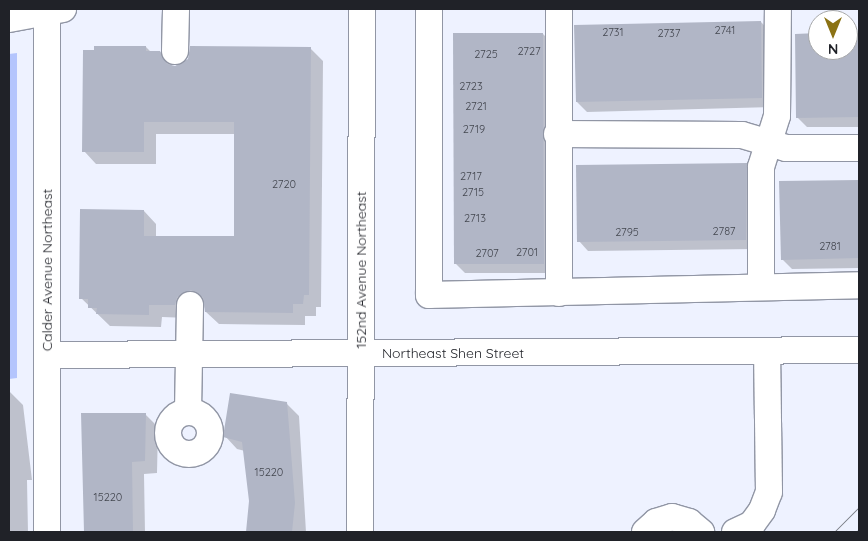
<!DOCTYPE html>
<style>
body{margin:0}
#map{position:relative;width:868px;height:541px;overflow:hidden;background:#eef2ff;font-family:Quicksand,sans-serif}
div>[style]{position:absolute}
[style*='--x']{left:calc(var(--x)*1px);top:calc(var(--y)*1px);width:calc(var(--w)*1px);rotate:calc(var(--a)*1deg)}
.green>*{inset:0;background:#b4c5fd}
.shadow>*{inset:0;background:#0003}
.building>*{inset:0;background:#b1b6c6}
.roads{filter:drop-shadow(1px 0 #9196a5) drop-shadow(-1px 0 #9196a5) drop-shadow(0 1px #9196a5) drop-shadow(0 -1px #9196a5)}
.minor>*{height:26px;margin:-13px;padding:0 13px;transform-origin:13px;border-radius:13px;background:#fff}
.minor>.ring{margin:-13px;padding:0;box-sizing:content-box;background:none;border:26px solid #fff;border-radius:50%}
.tram>*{height:1px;margin:-0.5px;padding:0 0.5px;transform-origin:0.5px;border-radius:0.5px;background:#797c85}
span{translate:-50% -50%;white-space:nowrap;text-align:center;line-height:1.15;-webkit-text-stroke:4px #fff;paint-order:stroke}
.number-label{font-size:11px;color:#444750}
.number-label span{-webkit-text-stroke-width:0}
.street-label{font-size:14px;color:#202228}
.frame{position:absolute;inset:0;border:10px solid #202228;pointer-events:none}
.north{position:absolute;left:808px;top:10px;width:50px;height:50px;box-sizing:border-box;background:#fff;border:1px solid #a6a7a9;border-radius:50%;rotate:180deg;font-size:14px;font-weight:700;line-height:20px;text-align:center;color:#202228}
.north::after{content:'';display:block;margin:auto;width:18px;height:22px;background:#8b7214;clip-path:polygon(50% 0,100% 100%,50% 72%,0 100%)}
</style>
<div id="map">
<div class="green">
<i style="clip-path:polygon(17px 53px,17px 378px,9px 379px,9px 54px)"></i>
</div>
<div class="shadow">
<i style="clip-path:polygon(761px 22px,770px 32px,772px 107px,587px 112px,577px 102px)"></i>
<i style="clip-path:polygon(543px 34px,553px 44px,553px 273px,465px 273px,455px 263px)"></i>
<i style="clip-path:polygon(848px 34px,859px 34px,859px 127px,807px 127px,797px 117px,818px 35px,818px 50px,848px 50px)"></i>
<i style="clip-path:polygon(146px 47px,151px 52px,160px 52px,173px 67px,310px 48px,323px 61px,321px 307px,316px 307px,316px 316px,305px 316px,305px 325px,219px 324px,206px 312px,203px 302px,190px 310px,188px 318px,162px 317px,161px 327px,110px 326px,81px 298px,144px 211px,156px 224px,156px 237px,235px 238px,236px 134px,156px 134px,156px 164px,96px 164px,84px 151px)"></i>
<i style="clip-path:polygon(746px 164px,756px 174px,755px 249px,588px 251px,579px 241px)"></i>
<i style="clip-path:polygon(859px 181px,859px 268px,792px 269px,782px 259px,781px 183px)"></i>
<i style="clip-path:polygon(9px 391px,23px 405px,32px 480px,27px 480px,28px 532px,9px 532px)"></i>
<i style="clip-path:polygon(286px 403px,299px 416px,306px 532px,247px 532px,250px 501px,245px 451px,237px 449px,225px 436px)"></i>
<i style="clip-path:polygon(82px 414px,145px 414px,158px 427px,157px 473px,144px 474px,145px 532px,85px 532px)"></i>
</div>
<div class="building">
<i style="clip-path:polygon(761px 21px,762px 98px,576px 102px,574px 25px)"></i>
<i style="clip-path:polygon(453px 33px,543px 33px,544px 264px,454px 264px)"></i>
<i style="clip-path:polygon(818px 33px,818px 50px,848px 50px,848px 33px,859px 33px,859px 117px,796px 118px,795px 34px)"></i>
<i style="clip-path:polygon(94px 46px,146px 46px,146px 51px,160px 51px,167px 64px,175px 66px,188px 59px,190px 46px,311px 47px,309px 295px,304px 295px,303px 304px,293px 304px,293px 313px,205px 312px,203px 297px,191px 290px,177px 297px,175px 305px,149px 305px,149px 315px,96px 314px,97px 308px,88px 308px,88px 299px,79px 299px,80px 209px,144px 210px,144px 236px,234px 236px,234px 122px,144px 122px,144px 152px,82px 152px,83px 50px,94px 50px)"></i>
<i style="clip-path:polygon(747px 163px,746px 240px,577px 242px,576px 165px)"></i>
<i style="clip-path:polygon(859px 180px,859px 258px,781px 260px,779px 181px)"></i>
<i style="clip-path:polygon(230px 393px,287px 402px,295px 503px,292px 532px,246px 532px,249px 501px,242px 442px,223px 437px)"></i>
<i style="clip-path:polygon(81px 413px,146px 413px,145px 461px,132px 462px,133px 532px,84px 532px)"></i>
</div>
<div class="roads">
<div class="minor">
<i style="--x:429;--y:9;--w:286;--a:90"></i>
<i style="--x:429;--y:295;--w:430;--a:-1.3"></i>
<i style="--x:559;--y:9;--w:284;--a:90"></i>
<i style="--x:9;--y:19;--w:55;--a:-10.5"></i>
<i style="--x:175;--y:51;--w:42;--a:-88.6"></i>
<i style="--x:557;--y:134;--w:185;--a:0.3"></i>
<i style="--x:742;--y:135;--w:46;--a:16.5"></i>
<i style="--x:786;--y:148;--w:73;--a:0"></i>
<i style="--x:761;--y:286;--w:119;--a:-90"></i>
<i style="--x:761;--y:167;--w:53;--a:-72.6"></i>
<i style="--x:777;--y:116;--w:107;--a:-89.5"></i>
<i style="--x:47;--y:355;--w:812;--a:-0.35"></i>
<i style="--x:188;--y:411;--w:106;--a:-88.9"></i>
<i class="ring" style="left:168px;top:412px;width:16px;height:16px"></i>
<i style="--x:47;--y:532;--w:523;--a:-90"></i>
<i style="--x:360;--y:532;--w:523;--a:-89.78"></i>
<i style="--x:645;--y:532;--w:15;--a:-42"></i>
<i style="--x:656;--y:522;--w:17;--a:-17"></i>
<i style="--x:672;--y:517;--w:18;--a:16"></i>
<i style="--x:689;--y:522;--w:16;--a:40"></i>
<i style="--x:735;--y:532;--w:19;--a:-25"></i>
<i style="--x:752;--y:524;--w:17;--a:-54"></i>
<i style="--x:762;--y:510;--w:19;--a:-69"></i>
<i style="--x:769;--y:492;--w:140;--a:-90.8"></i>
</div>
</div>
<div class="tram">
<i style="--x:834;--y:532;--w:35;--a:-45"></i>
<i style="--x:856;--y:532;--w:4;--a:-45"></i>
</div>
<div class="number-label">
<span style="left:725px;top:30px">2741</span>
<span style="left:613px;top:32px">2731</span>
<span style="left:669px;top:33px">2737</span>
<span style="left:529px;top:51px">2727</span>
<span style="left:486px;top:54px">2725</span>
<span style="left:471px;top:86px">2723</span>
<span style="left:476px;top:106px">2721</span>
<span style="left:474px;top:129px">2719</span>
<span style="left:471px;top:176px">2717</span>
<span style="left:284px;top:184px">2720</span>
<span style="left:473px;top:192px">2715</span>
<span style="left:475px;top:218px">2713</span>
<span style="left:724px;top:231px">2787</span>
<span style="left:627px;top:232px">2795</span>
<span style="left:830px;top:246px">2781</span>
<span style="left:527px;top:252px">2701</span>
<span style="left:487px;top:253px">2707</span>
<span style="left:269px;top:472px">15220</span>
<span style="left:108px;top:497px">15220</span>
</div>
<div class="street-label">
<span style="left:47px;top:270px;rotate:-90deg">Calder Avenue Northeast</span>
<span style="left:361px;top:270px;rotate:-90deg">152nd Avenue Northeast</span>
<span style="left:453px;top:353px">Northeast Shen Street</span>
</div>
<div class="frame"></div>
<div class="north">N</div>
</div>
